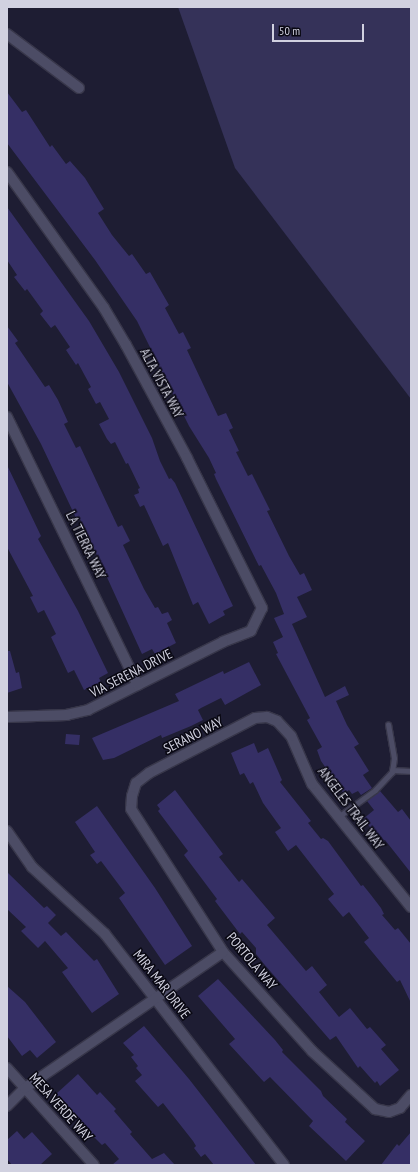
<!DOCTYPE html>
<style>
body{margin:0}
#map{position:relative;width:418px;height:1172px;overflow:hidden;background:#1e1d33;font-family:"PT Sans Narrow",sans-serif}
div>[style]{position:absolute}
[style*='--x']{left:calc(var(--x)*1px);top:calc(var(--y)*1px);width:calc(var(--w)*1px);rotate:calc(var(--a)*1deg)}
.green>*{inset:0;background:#353259}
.building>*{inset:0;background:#352f65}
.roads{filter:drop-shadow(1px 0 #38374a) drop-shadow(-1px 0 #38374a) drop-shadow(0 1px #38374a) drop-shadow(0 -1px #38374a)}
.lane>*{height:5px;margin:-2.5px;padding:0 2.5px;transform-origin:2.5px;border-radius:2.5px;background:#4c4c65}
.street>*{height:10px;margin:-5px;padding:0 5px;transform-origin:5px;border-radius:5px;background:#4c4c65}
span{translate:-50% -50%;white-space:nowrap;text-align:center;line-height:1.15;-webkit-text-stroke:3px #090812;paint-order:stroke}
.street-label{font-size:14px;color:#d1d1e0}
.frame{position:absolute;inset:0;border:8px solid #d1d1e0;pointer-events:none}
.scale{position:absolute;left:272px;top:24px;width:92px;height:18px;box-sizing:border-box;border:2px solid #d1d1e0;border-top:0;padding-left:5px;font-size:12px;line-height:14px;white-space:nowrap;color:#d1d1e0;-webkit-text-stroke:3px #090812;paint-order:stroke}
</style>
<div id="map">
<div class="green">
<i style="clip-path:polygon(178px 7px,411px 7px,411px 399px,235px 168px)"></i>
</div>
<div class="building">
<i style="clip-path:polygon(7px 92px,22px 112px,26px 110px,50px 147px,52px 145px,66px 164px,70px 161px,85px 178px,104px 209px,98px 213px,112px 235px,129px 256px,132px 254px,146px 274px,150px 272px,169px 305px,165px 308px,179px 334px,183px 332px,191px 348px,187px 350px,218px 416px,226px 413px,233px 428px,229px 430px,239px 451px,236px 452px,248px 476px,252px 474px,270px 510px,267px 511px,289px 556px,300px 575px,304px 573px,312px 590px,297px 597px,307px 617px,292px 624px,325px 697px,345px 686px,349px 695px,336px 701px,347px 725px,359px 744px,354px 747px,369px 771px,363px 775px,372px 788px,361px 795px,358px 791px,352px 794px,349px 790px,344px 794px,321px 761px,317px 750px,322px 747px,307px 720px,310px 718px,276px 654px,278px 653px,273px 642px,283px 637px,274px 618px,284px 614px,276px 593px,261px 565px,259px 566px,216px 479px,214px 474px,216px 473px,209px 458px,189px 426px,137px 321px,95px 260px,7px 143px)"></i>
<i style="clip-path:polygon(7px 207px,89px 321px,119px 372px,152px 438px,160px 461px,169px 479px,171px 478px,175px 483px,233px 606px,223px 611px,225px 615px,209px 624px,198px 602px,193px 605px,168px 543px,163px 546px,144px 505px,140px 507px,134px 495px,139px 493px,138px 489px,140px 488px,128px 463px,126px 464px,115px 442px,111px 444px,107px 439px,99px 424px,109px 419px,100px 402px,96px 404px,88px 389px,91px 387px,78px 363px,76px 365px,66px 350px,70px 347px,55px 325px,51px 328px,40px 314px,43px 311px,27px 289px,25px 291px,14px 277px,17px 275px,7px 260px)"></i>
<i style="clip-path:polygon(7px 326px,18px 341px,15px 343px,45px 387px,49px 385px,58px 400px,68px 422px,64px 424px,76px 448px,80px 446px,118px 527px,122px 525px,130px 541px,123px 545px,144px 589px,155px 608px,158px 607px,162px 614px,168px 612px,172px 620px,167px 623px,176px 643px,155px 654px,152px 649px,142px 654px,84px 527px,79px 517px,76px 518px,41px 444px,7px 382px)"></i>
<i style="clip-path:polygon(7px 465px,41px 536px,38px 539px,78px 611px,108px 673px,99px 678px,101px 682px,84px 690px,74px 670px,68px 673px,51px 637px,56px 634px,44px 610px,38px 613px,30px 597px,33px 596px,7px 547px)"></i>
<i style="clip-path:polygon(7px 651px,10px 651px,16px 673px,19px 672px,22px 688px,7px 693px)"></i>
<i style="clip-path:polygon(249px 662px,261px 685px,225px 705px,221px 698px,201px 708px,198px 710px,203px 720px,191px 726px,162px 738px,161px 735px,114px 758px,103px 760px,92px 738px,179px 701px,175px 694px,223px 671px,224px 674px)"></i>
<i style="clip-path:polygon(66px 734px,80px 735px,79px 745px,65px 744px)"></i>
<i style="clip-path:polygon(254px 743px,258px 753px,268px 748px,282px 780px,280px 782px,311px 821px,308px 823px,321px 839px,323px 838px,328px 841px,361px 886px,363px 885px,371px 895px,381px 908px,384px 914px,382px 915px,395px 930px,398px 928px,411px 944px,411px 1003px,400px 980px,397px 982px,364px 942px,369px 938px,349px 912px,343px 917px,328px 899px,334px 894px,317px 872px,296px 845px,288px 851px,275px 832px,281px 828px,263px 803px,253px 782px,250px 784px,244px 773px,240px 775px,231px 753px)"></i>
<i style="clip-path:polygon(175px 790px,223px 854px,219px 857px,239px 882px,242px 879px,275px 918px,267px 925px,306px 971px,312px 966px,327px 985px,319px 992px,339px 1017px,350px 1008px,367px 1029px,370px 1027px,386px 1045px,381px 1049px,399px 1070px,380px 1086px,377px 1081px,375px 1083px,360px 1066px,358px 1068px,336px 1036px,330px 1040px,264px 964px,256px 954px,256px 948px,242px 932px,240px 934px,215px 901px,217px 899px,184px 855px,188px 851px,158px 811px,160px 809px,157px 805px)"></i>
<i style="clip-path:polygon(380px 791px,398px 812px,402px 809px,411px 821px,411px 873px,385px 840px,382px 841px,363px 819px,374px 810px,367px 801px)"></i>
<i style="clip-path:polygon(97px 806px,155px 888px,192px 946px,165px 965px,119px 898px,125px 893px,101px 861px,97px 864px,90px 855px,95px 852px,75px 822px)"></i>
<i style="clip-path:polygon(7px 872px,44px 908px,47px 906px,56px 915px,48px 923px,61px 936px,66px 932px,94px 961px,97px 959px,119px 994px,92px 1013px,62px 972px,68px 968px,45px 941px,38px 948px,21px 931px,26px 927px,7px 909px)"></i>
<i style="clip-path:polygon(218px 979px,275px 1040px,283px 1050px,282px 1052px,321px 1091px,323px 1096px,347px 1119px,345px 1122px,365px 1141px,346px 1161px,309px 1126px,313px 1121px,270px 1077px,264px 1082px,229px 1044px,235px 1039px,198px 996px)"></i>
<i style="clip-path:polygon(7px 986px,25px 1002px,56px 1042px,37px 1058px,30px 1050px,22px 1056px,7px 1036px)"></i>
<i style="clip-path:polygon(144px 1026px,189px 1079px,256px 1165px,214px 1165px,205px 1154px,201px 1157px,194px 1148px,196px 1146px,193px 1141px,163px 1103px,158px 1107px,142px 1089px,135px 1081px,142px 1075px,136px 1068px,138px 1066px,131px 1057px,134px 1055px,123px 1043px)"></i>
<i style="clip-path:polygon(78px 1074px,97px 1095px,100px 1092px,116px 1109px,114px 1111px,132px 1132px,130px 1134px,152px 1159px,164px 1153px,175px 1165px,112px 1165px,119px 1159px,105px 1143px,102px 1145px,90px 1133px,56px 1094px)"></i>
<i style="clip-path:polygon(17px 1131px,24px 1139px,32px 1132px,52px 1154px,40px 1165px,12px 1165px,7px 1159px,7px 1140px)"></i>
<i style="clip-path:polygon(411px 1132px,411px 1165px,381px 1165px,397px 1144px,399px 1146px)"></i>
</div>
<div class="roads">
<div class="lane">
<i style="--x:392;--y:770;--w:19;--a:3"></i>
<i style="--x:338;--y:817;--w:46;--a:-36.1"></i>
<i style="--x:375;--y:790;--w:25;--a:-47"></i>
<i style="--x:392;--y:772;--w:14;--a:-82"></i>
<i style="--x:394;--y:758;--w:34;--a:-100"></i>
</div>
<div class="street">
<i style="--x:7;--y:34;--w:90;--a:36.9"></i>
<i style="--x:7;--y:172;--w:167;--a:54.5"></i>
<i style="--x:104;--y:308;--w:43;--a:59.3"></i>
<i style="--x:126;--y:345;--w:128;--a:61.6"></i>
<i style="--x:187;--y:458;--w:168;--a:63.4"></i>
<i style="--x:262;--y:608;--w:25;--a:116"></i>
<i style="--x:251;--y:631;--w:30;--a:159"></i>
<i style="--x:223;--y:642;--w:151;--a:153.3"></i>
<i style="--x:88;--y:710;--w:22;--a:167"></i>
<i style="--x:67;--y:715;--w:60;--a:178.1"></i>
<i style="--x:7;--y:417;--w:298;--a:64"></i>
<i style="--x:7;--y:831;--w:44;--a:55.2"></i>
<i style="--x:32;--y:867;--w:99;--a:42.5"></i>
<i style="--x:105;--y:934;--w:292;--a:52.2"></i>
<i style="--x:411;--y:907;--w:158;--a:-128.8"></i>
<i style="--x:312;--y:784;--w:52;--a:-113.6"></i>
<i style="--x:291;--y:736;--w:21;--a:-133"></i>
<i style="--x:277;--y:721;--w:11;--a:-158"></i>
<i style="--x:267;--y:717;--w:12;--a:175"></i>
<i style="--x:255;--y:718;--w:119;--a:152.6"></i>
<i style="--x:149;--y:773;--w:16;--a:142"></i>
<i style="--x:136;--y:783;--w:14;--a:107"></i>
<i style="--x:132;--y:796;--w:13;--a:94"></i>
<i style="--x:131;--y:809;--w:170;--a:57.2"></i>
<i style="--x:223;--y:952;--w:133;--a:48"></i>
<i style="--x:312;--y:1051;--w:86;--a:42.6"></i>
<i style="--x:375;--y:1109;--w:14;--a:12"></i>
<i style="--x:389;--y:1112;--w:12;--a:-20"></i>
<i style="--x:400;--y:1108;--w:17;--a:-50"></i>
<i style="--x:7;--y:1068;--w:130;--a:48.1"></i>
<i style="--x:7;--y:1106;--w:25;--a:-45"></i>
<i style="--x:25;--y:1088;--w:240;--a:-34.5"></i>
</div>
</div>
<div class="street-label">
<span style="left:162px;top:383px;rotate:62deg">ALTA VISTA WAY</span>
<span style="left:86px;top:545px;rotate:64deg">LA TIERRA WAY</span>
<span style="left:131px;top:673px;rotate:-27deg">VIA SERENA DRIVE</span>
<span style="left:193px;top:735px;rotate:-27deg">SERANO WAY</span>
<span style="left:351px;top:808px;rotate:53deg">ANGELES TRAIL WAY</span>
<span style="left:252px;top:961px;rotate:50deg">PORTOLA WAY</span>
<span style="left:162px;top:984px;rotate:52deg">MIRA MAR DRIVE</span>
<span style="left:61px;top:1107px;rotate:48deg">MESA VERDE WAY</span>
</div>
<div class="frame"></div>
<div class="scale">50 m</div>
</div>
